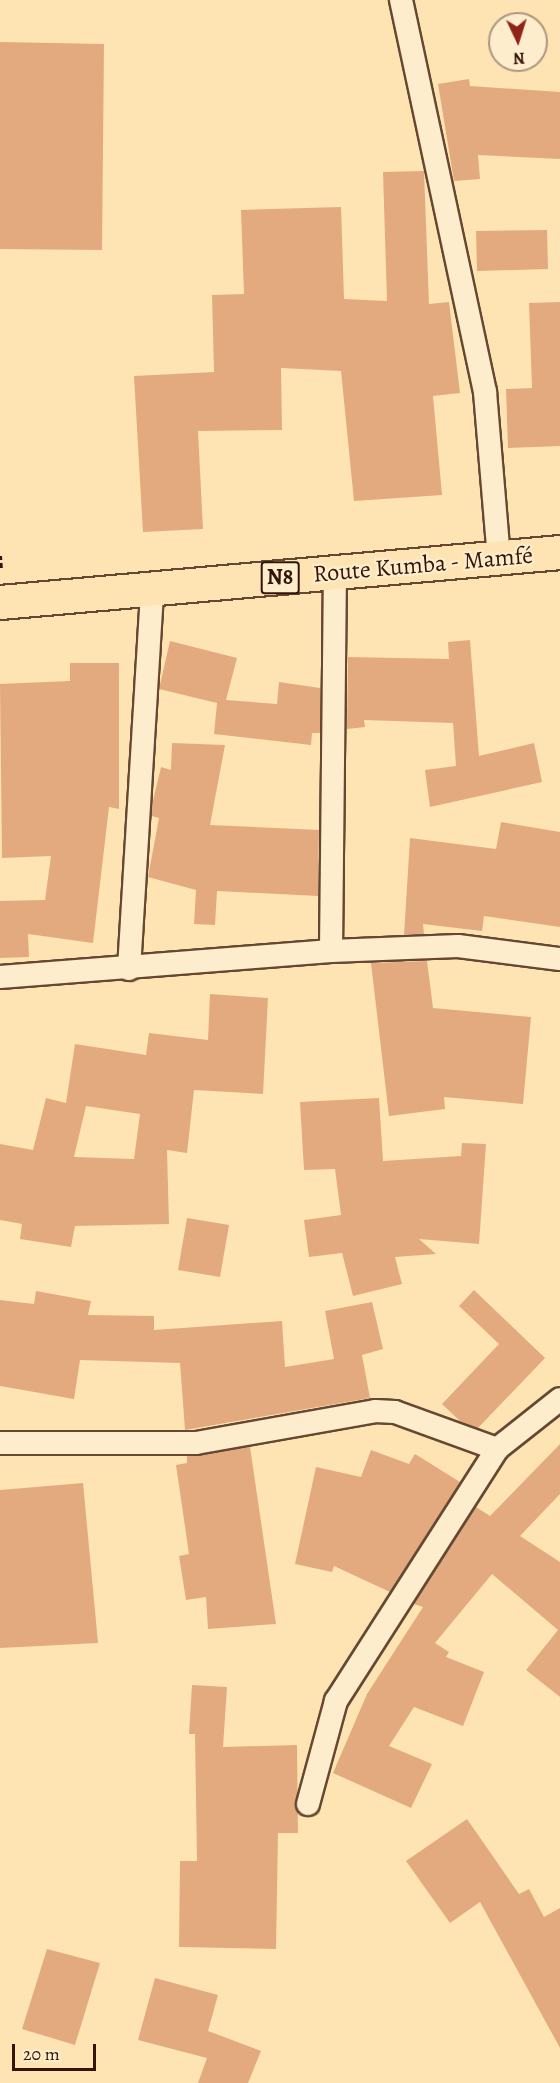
<!DOCTYPE html>
<meta charset="utf-8">
<style>
body{margin:0}
#map{position:relative;width:560px;height:2083px;overflow:hidden;background:#fee4b2;font-family:Alegreya,serif}
div>[style]{position:absolute}
[style*='--x']{left:calc(var(--x)*1px);top:calc(var(--y)*1px);width:calc(var(--w)*1px);rotate:calc(var(--a)*1deg)}
.building>*{inset:0;background:#e4aa7f}
.path>*{height:4px;margin-top:-2px;transform-origin:0;background:repeating-linear-gradient(90deg,#331408 0 4.5px,transparent 0 7.5px)}
.roads{filter:drop-shadow(2px 0 #664832) drop-shadow(-2px 0 #664832) drop-shadow(0 2px #664832) drop-shadow(0 -2px #664832)}
.street>*{height:22px;margin:-11px;padding:0 11px;transform-origin:11px;border-radius:11px;background:#feedcd}
.highway>*{height:33px;margin:-16.5px;padding:0 16.5px;transform-origin:16.5px;border-radius:16.5px;background:#fee4b2}
span{translate:-50% -50%;white-space:nowrap;text-align:center;line-height:1.15;-webkit-text-stroke:4.5px #feedcd;paint-order:stroke}
.shield-label span{padding:2px 4px;background:#feedcd;border:2px solid;border-radius:4px;-webkit-text-stroke-width:0}
.shield-label{font-size:22px;color:#331408;font-weight:700}
.street-label{font-size:24px;color:#331408}
.north{position:absolute;left:488px;top:12px;width:60px;height:60px;box-sizing:border-box;background:#feedcd;border:2px solid #ad967e;border-radius:50%;rotate:176deg;font-size:16px;font-weight:700;line-height:24px;text-align:center;color:#331408}
.north::after{content:'';display:block;margin:auto;width:21px;height:27px;background:#8f2418;clip-path:polygon(50% 0,100% 100%,50% 72%,0 100%)}
.scale{position:absolute;left:12px;top:2044px;width:84px;height:27px;box-sizing:border-box;border:3px solid #331408;border-top:0;padding-left:8px;font-size:18px;line-height:21px;white-space:nowrap;color:#331408;-webkit-text-stroke:4px #feedcd;paint-order:stroke}
</style>
<div id="map">
<div class="building">
<i style="clip-path:polygon(0 42px,104px 44px,102px 250px,0 249px)"></i>
<i style="clip-path:polygon(469px 79px,470px 86px,560px 92px,560px 159px,478px 155px,480px 179px,454px 181px,438px 84px)"></i>
<i style="clip-path:polygon(424px 171px,429px 304px,449px 302px,460px 393px,433px 396px,442px 495px,354px 501px,341px 371px,281px 368px,282px 430px,198px 431px,203px 529px,143px 532px,134px 376px,214px 372px,212px 295px,244px 294px,241px 210px,341px 207px,344px 299px,387px 301px,383px 172px)"></i>
<i style="clip-path:polygon(547px 230px,548px 269px,477px 271px,476px 231px)"></i>
<i style="clip-path:polygon(560px 302px,560px 446px,508px 448px,506px 389px,532px 388px,529px 303px)"></i>
<i style="clip-path:polygon(470px 640px,479px 756px,534px 743px,542px 782px,430px 807px,425px 770px,456px 766px,453px 723px,364px 720px,365px 727px,347px 729px,348px 657px,449px 659px,448px 642px)"></i>
<i style="clip-path:polygon(170px 641px,237px 658px,226px 700px,277px 704px,279px 682px,320px 688px,320px 733px,312px 733px,311px 745px,214px 734px,217px 703px,159px 689px)"></i>
<i style="clip-path:polygon(70px 663px,119px 663px,119px 809px,109px 807px,93px 943px,28px 934px,29px 957px,0 958px,0 901px,45px 900px,51px 856px,2px 858px,0 684px,70px 681px)"></i>
<i style="clip-path:polygon(172px 743px,225px 745px,210px 825px,319px 830px,318px 896px,217px 891px,215px 925px,194px 924px,196px 890px,148px 877px,159px 818px,152px 816px,152px 805px,161px 767px,171px 770px)"></i>
<i style="clip-path:polygon(501px 822px,560px 832px,560px 927px,484px 916px,482px 931px,423px 924px,424px 934px,404px 935px,410px 838px,496px 849px)"></i>
<i style="clip-path:polygon(427px 961px,433px 1008px,531px 1017px,523px 1104px,444px 1097px,445px 1109px,389px 1116px,371px 963px)"></i>
<i style="clip-path:polygon(evenodd,210px 994px,268px 998px,263px 1094px,194px 1090px,187px 1153px,167px 1150px,169px 1224px,75px 1226px,71px 1247px,20px 1239px,22px 1224px,0 1220px,0 1144px,33px 1150px,46px 1098px,66px 1103px,75px 1044px,146px 1055px,149px 1033px,208px 1040px,210px 994px,86px 1106px,140px 1114px,134px 1159px,74px 1157px,86px 1106px)"></i>
<i style="clip-path:polygon(379px 1098px,383px 1161px,461px 1156px,462px 1143px,486px 1144px,479px 1244px,419px 1239px,436px 1254px,395px 1257px,402px 1284px,353px 1296px,342px 1253px,309px 1257px,304px 1220px,341px 1215px,335px 1169px,304px 1170px,300px 1102px)"></i>
<i style="clip-path:polygon(187px 1218px,229px 1225px,220px 1277px,178px 1270px)"></i>
<i style="clip-path:polygon(474px 1290px,545px 1358px,478px 1428px,460px 1421px,442px 1404px,499px 1344px,459px 1306px)"></i>
<i style="clip-path:polygon(36px 1291px,91px 1301px,88px 1315px,154px 1316px,154px 1330px,282px 1321px,285px 1367px,334px 1359px,325px 1311px,372px 1302px,383px 1349px,362px 1355px,370px 1398px,185px 1430px,180px 1363px,80px 1360px,74px 1399px,0 1386px,0 1300px,34px 1304px)"></i>
<i style="clip-path:polygon(560px 1444px,560px 1494px,520px 1536px,560px 1562px,560px 1697px,526px 1670px,558px 1630px,492px 1574px,435px 1643px,449px 1652px,446px 1657px,484px 1672px,463px 1726px,414px 1707px,389px 1746px,432px 1764px,411px 1808px,333px 1773px,367px 1694px,423px 1607px,414px 1604px,476px 1507px,490px 1516px)"></i>
<i style="clip-path:polygon(250px 1447px,276px 1624px,208px 1629px,206px 1597px,186px 1600px,179px 1556px,189px 1554px,176px 1465px,187px 1463px,187px 1456px)"></i>
<i style="clip-path:polygon(371px 1450px,409px 1464px,415px 1454px,460px 1482px,390px 1592px,334px 1566px,332px 1572px,295px 1564px,316px 1467px,361px 1477px)"></i>
<i style="clip-path:polygon(83px 1483px,98px 1643px,0 1648px,0 1490px)"></i>
<i style="clip-path:polygon(192px 1685px,227px 1687px,223px 1747px,297px 1745px,298px 1833px,278px 1833px,276px 1949px,179px 1947px,180px 1861px,197px 1861px,195px 1734px,189px 1734px)"></i>
<i style="clip-path:polygon(467px 1819px,519px 1894px,529px 1889px,544px 1917px,560px 1908px,560px 2048px,480px 1902px,450px 1923px,406px 1861px)"></i>
<i style="clip-path:polygon(47px 1949px,100px 1963px,75px 2045px,22px 2029px)"></i>
<i style="clip-path:polygon(155px 1978px,218px 1995px,208px 2031px,261px 2051px,248px 2083px,198px 2083px,207px 2058px,138px 2040px)"></i>
</div>
<div class="path">
<i style="--x:0;--y:556;--w:15;--a:86"></i>
</div>
<div class="roads">
<div class="street">
<i style="--x:401;--y:0;--w:401;--a:77.9"></i>
<i style="--x:485;--y:392;--w:167;--a:85.2"></i>
<i style="--x:331;--y:951;--w:378;--a:-89.4"></i>
<i style="--x:129;--y:969;--w:381;--a:-86.5"></i>
<i style="--x:0;--y:977;--w:332;--a:-4.5"></i>
<i style="--x:331;--y:951;--w:127;--a:-2.3"></i>
<i style="--x:458;--y:946;--w:103;--a:7.3"></i>
<i style="--x:0;--y:1443;--w:196;--a:0"></i>
<i style="--x:196;--y:1443;--w:182;--a:-10.1"></i>
<i style="--x:375;--y:1411;--w:20;--a:3"></i>
<i style="--x:395;--y:1412;--w:109;--a:19.9"></i>
<i style="--x:497;--y:1449;--w:80;--a:-38.4"></i>
<i style="--x:308;--y:1804;--w:107;--a:-74.8"></i>
<i style="--x:336;--y:1701;--w:299;--a:-57.4"></i>
</div>
<div class="highway">
<i style="--x:0;--y:602;--w:562;--a:-5.1"></i>
</div>
</div>
<div class="shield-label">
<span style="left:280px;top:578px">N8</span>
</div>
<div class="street-label">
<span style="left:423px;top:565px;rotate:-5deg">Route Kumba - Mamfé</span>
</div>
<div class="north">N</div>
<div class="scale">20 m</div>
</div>
